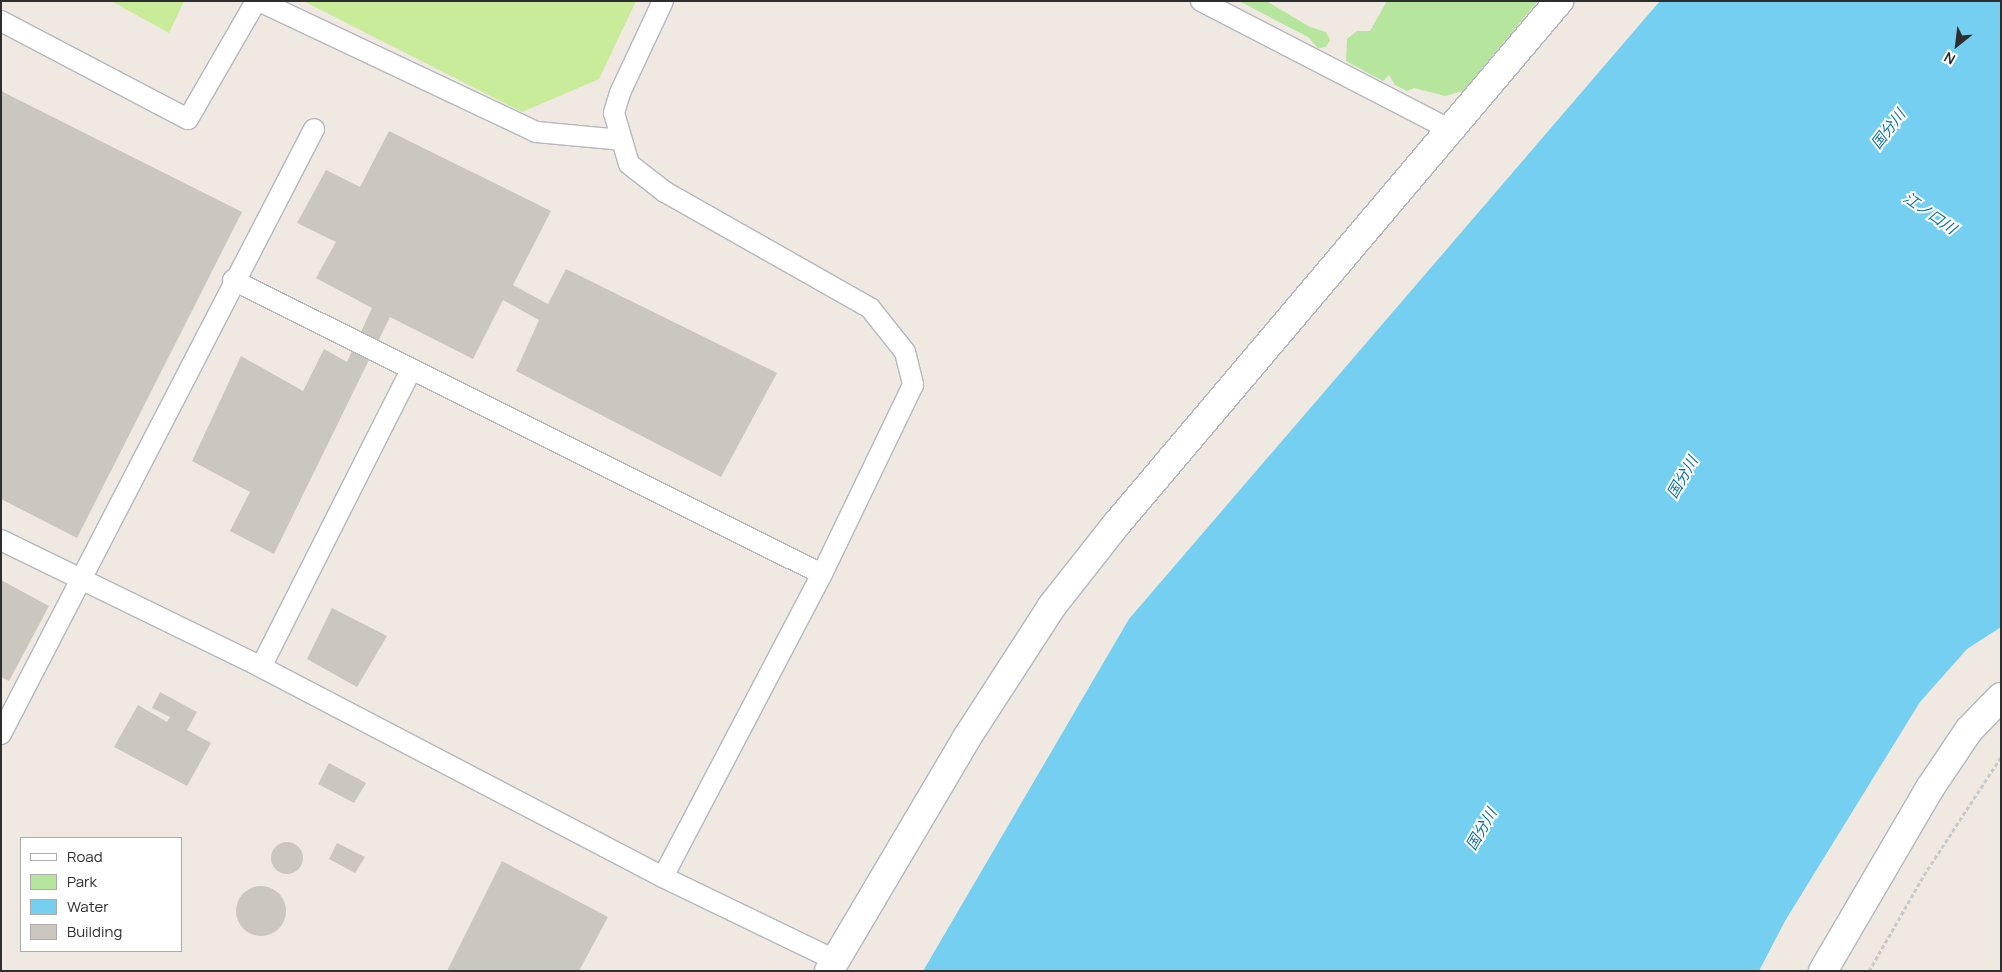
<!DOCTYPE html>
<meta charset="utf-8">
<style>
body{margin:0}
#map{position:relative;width:2002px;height:972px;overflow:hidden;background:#efe9e1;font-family:Manrope,"Noto Sans JP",sans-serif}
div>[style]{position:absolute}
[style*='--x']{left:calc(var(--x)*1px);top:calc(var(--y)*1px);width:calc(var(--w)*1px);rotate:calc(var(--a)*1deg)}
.green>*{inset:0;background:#b6e59e}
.pitch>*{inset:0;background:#c9ec9a}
.water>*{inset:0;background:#75cff0}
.building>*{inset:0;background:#cbc7bf}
.round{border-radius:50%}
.path>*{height:3px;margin-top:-1.5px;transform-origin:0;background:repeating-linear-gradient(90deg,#c9c9c9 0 4px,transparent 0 6.5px)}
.roads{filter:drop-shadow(1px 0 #b4b7c1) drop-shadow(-1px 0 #b4b7c1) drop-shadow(0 1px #b4b7c1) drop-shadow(0 -1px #b4b7c1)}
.lane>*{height:20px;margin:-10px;padding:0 10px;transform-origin:10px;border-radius:10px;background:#fff}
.street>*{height:28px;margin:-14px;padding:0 14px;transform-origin:14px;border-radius:14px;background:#fff}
.secondary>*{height:28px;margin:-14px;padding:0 14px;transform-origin:14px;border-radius:14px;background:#fff}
span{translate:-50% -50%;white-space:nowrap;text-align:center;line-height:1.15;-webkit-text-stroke:4px #fff;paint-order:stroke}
.water-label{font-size:15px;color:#0d6fa3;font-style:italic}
.frame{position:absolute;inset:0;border:2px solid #2e2e2e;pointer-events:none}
.legend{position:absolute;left:20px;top:837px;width:162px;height:115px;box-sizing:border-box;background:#fff;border:1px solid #ababab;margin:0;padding:6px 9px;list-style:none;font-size:15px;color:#2e2e2e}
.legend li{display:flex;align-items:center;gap:10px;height:25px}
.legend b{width:25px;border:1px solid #ababab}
.north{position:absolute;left:1932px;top:20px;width:50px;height:50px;-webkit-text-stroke:4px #fff;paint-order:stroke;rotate:209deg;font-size:14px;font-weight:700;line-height:20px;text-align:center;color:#2e2e2e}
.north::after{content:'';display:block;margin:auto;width:18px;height:22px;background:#2e2e2e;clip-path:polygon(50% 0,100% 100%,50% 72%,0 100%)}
</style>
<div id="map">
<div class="green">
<i style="clip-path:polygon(1239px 1px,1266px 1px,1310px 27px,1326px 32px,1330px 40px,1326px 47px,1318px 48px,1308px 37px)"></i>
<i style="clip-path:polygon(1387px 1px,1538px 1px,1463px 91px,1445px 96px,1414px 88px,1407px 91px,1395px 85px,1389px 75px,1383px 81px,1346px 61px,1347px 39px,1357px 31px,1370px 31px)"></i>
</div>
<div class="pitch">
<i style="clip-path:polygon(111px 1px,184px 1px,169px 33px)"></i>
<i style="clip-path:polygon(303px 1px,636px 1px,599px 79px,522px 112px)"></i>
</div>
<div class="water">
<i style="clip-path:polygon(1660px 1px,2001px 1px,2001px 627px,1967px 649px,1920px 702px,1785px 921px,1759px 971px,923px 971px,1129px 619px)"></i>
</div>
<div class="building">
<i style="clip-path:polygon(1px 91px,242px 212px,77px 538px,1px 499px)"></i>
<i style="clip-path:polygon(389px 131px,551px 211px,513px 285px,548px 304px,566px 269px,777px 373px,721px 477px,516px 371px,539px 320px,503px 300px,473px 359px,390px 317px,274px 554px,230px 531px,250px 492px,192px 461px,241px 356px,303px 391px,324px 349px,347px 362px,372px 308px,316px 278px,336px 242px,297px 223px,326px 170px,360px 187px)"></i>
<i style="clip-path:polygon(1px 580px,49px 606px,9px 681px,1px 677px)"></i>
<i style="clip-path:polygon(332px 608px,387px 636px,357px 687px,307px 659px)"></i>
<i style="clip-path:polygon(160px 692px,197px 712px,187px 730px,211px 743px,187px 786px,114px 747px,138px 705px,167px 722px,170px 717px,152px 708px)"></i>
<i style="clip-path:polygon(329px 763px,366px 783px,354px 803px,318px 784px)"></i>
<i class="round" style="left:271px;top:842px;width:32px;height:32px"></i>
<i style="clip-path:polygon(337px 843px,365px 857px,355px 873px,329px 859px)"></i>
<i style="clip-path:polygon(502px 861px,608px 917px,579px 971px,447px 971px)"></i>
<i class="round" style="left:236px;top:886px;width:50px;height:50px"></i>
</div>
<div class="path">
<i style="--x:1869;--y:971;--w:111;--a:-60.2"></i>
<i style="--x:1924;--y:875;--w:141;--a:-56.9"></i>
</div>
<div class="roads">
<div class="lane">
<i style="--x:259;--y:1;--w:306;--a:25.3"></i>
<i style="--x:536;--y:132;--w:86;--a:5.3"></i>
<i style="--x:663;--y:1;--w:102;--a:115.1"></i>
<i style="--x:620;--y:93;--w:21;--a:107"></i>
<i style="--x:614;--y:113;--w:53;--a:73.6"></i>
<i style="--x:629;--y:164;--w:46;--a:37.9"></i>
<i style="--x:665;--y:192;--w:236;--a:29.5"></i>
<i style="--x:870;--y:308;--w:56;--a:51.5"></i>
<i style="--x:905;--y:352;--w:34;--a:76"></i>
<i style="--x:913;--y:385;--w:210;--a:115.7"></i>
<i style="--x:822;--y:574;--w:342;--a:117.7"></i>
<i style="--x:1201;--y:1;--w:279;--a:27.3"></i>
<i style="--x:1;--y:21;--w:211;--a:27.7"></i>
<i style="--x:188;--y:119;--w:136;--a:-60"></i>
<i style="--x:233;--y:280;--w:658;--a:26.53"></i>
<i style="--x:1;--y:540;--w:289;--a:26"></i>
<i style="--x:261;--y:667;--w:454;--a:27.6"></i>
<i style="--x:663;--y:877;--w:191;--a:25.8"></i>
<i style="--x:261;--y:667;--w:333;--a:-63.2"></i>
<i style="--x:1;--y:734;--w:681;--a:-62.64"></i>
</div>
<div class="street">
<i style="--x:829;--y:971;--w:269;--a:-59.4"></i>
<i style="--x:966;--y:739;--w:158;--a:-57.1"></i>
<i style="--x:1052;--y:606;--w:102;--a:-51.8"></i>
<i style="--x:1115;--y:526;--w:688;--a:-49.78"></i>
</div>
<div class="secondary">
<i style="--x:1823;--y:971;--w:212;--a:-59.7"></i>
<i style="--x:1930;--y:788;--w:70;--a:-56.1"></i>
<i style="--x:1969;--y:730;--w:46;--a:-45.9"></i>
</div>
</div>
<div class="water-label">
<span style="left:1888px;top:129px;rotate:-52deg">国分川</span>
<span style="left:1930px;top:213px;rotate:35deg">江ノ口川</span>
<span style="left:1682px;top:477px;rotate:-60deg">国分川</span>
<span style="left:1481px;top:829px;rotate:-60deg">国分川</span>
</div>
<div class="frame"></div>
<ul class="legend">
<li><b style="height:6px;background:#fff"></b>Road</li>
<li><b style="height:14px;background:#b6e59e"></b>Park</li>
<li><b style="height:14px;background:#75cff0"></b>Water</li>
<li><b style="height:14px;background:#cbc7bf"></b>Building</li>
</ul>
<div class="north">N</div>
</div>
